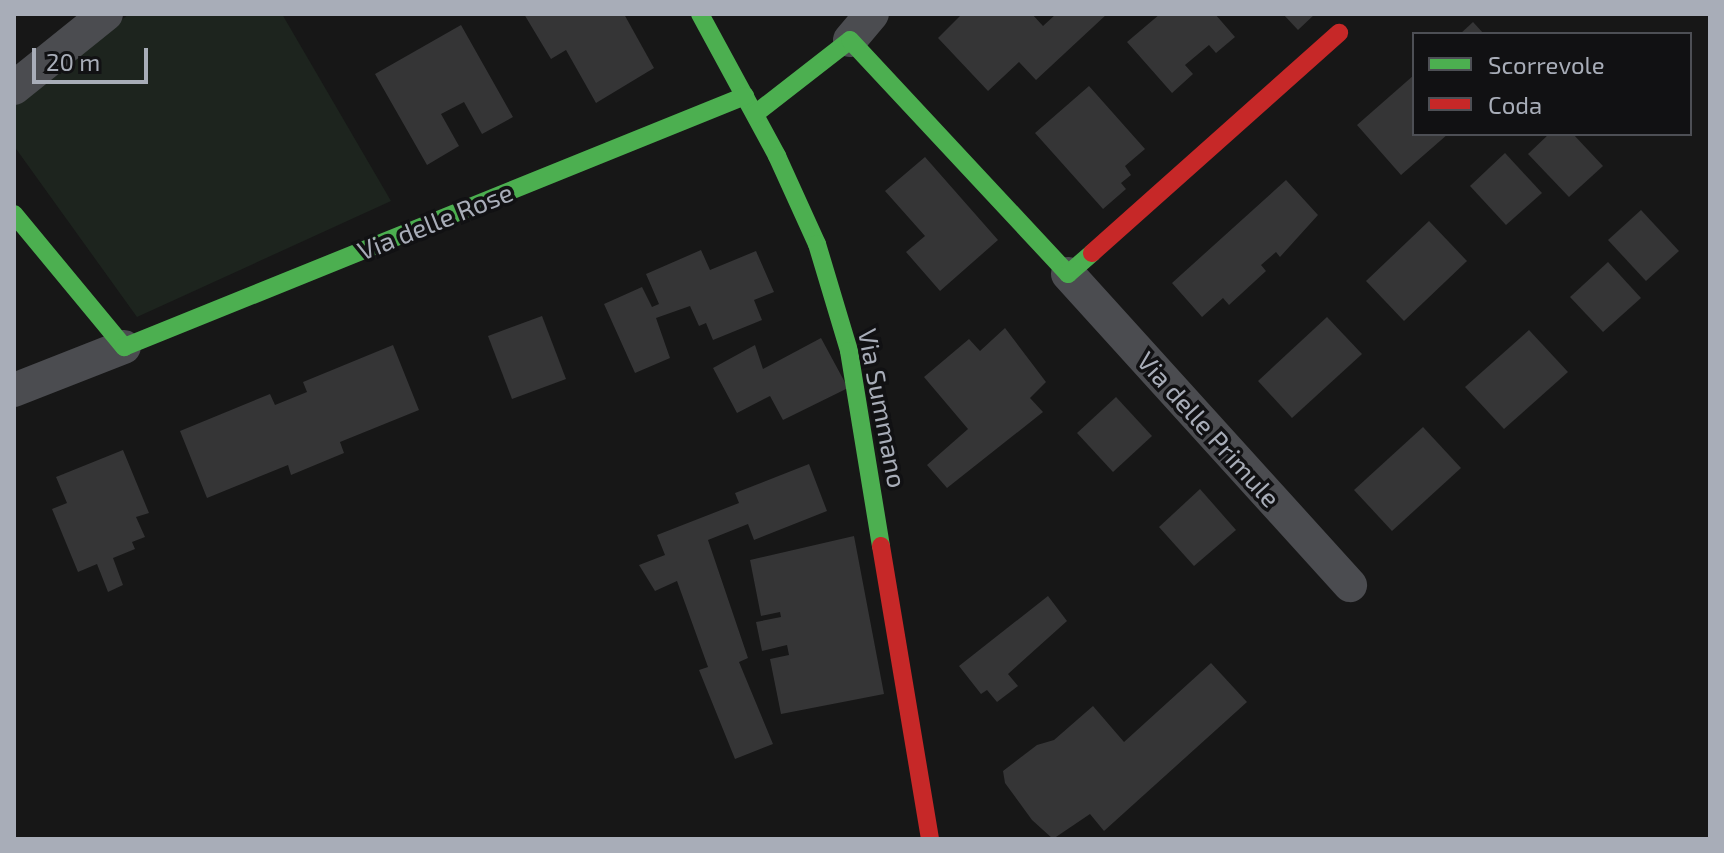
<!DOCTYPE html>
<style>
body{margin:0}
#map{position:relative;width:1724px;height:853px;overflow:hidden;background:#171717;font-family:"Exo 2",sans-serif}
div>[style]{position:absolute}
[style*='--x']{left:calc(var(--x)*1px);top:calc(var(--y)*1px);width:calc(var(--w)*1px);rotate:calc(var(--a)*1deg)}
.green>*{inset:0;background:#1d241e}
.building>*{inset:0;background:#353536}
.street>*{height:34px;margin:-17px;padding:0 17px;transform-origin:17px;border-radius:17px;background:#4b4c50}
.fast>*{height:18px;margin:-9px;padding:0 9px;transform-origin:9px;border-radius:9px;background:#4caf50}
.jam>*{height:18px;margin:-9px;padding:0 9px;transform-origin:9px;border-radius:9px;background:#c62828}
span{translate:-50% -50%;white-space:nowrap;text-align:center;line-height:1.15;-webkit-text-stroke:7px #111113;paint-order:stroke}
.street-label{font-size:26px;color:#a8adb8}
.frame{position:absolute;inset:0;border:16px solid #a8adb8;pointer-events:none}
.legend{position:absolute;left:1412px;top:32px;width:280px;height:104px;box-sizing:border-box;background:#111113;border:2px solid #4d4f55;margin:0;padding:10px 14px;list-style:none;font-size:24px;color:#a8adb8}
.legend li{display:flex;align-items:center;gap:16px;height:40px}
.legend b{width:40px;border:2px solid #4d4f55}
.scale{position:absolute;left:32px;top:48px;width:116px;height:36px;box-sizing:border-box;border:4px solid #a8adb8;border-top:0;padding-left:10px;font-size:24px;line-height:28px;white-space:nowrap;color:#a8adb8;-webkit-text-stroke:6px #111113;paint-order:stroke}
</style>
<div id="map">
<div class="green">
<i style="clip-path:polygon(129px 14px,282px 14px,391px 201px,137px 317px,14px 146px,14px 106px)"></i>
</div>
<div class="building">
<i style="clip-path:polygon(524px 14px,624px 14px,654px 68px,596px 103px,566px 50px,551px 59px)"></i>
<i style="clip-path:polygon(962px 14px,1032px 14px,1043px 26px,1056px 14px,1107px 14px,1036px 80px,1019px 62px,988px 91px,938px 38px)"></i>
<i style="clip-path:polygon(1160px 14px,1215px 14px,1235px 37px,1216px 53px,1209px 45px,1185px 65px,1193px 74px,1172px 93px,1127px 42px)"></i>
<i style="clip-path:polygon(1283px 14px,1315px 14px,1298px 30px)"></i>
<i style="clip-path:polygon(1473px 22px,1484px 34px,1460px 34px)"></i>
<i style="clip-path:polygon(461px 25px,513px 117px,482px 134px,464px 102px,441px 114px,459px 146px,427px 165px,375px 74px)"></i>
<i style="clip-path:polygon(1414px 75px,1414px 134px,1448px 134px,1401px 175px,1357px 125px)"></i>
<i style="clip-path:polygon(1089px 86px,1145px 149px,1125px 166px,1131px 175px,1121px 183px,1126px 189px,1103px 209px,1035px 133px)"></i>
<i style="clip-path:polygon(1549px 134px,1573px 134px,1603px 166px,1569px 197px,1528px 154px)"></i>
<i style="clip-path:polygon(1505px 153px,1542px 193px,1506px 225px,1470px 186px)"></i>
<i style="clip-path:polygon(925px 157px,998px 240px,940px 291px,906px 252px,925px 236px,885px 191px)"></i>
<i style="clip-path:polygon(1286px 180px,1318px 215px,1280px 257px,1276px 252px,1261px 265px,1266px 271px,1229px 305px,1223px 298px,1202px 317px,1172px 283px)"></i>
<i style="clip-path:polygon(1641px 210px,1679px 251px,1646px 281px,1608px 240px)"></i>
<i style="clip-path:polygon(1429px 221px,1467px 261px,1404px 321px,1366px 281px)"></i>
<i style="clip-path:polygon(701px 250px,710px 270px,756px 251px,774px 292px,754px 300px,762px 320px,713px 340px,706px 323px,699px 326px,690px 306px,656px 318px,670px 358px,635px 373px,604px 304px,642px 287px,652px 307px,659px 304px,646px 274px)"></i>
<i style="clip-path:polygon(1608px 262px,1641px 298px,1603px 332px,1570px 297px)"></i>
<i style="clip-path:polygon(542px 316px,566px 379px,512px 399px,488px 336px)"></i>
<i style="clip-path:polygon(1327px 317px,1362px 354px,1292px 418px,1258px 381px)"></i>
<i style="clip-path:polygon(1005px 328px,1046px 382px,1030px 398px,1043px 412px,947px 488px,927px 465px,968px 429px,924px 377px,969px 339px,980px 351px)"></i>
<i style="clip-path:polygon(1529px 330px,1568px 372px,1504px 429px,1465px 387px)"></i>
<i style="clip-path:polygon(821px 338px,848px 388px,783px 420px,770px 396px,737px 413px,713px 368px,755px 345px,763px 369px)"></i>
<i style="clip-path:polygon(393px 345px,419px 410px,340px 442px,344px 453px,291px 475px,288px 465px,207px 498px,180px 431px,270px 394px,275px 405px,307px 392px,303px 382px)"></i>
<i style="clip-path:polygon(1116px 397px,1152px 436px,1113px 472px,1077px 433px)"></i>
<i style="clip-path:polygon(1423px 427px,1461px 468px,1392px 531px,1354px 490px)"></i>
<i style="clip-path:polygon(123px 450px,149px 513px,136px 517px,145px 537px,132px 542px,135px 549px,113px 558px,123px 585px,108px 592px,97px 564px,78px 572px,52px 509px,67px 503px,56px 477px)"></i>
<i style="clip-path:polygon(809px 464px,827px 511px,754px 540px,748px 524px,708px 540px,748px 658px,739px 662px,773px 744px,735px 759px,699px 670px,708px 667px,677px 581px,655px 591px,639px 565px,665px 555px,657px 535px,739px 503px,735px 493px)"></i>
<i style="clip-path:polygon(1200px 489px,1236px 530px,1194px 566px,1159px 527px)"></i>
<i style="clip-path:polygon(854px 536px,884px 694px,781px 714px,770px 659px,789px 655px,787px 645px,762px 651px,756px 622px,781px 617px,780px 612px,761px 616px,750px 560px)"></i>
<i style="clip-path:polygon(1048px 596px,1067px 621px,1008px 674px,1018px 686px,997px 702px,987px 690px,981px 694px,959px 666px)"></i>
<i style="clip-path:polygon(1211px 663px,1247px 702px,1104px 831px,1090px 814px,1053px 839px,1032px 820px,1005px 783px,1003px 771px,1037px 745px,1054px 740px,1093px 706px,1124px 742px)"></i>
</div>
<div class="street">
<i style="--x:850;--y:40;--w:34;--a:-50"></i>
<i style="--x:14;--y:88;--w:118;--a:-38.8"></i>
<i style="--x:1068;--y:274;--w:420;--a:47.8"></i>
<i style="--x:14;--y:390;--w:118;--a:-21.4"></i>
</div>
<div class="fast">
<i style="--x:700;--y:14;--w:162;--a:61.5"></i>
<i style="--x:777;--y:156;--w:97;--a:65.6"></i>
<i style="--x:817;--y:244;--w:112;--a:73.3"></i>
<i style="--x:849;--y:351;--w:198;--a:80.7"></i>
<i style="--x:755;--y:114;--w:120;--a:-37.9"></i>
<i style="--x:850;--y:40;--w:320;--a:47"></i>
<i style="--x:1068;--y:274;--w:32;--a:-41"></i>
<i style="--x:14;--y:214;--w:173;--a:50.4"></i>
<i style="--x:124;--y:347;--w:670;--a:-22.01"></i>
</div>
<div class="jam">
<i style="--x:1092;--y:253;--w:331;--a:-41.7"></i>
<i style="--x:881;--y:546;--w:297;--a:80.5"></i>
</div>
<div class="street-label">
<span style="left:435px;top:221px;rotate:-22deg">Via delle Rose</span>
<span style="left:883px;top:408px;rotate:79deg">Via Summano</span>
<span style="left:1209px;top:429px;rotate:48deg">Via delle Primule</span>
</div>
<div class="frame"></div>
<ul class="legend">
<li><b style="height:10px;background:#4caf50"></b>Scorrevole</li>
<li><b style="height:10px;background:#c62828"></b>Coda</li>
</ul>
<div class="scale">20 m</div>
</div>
